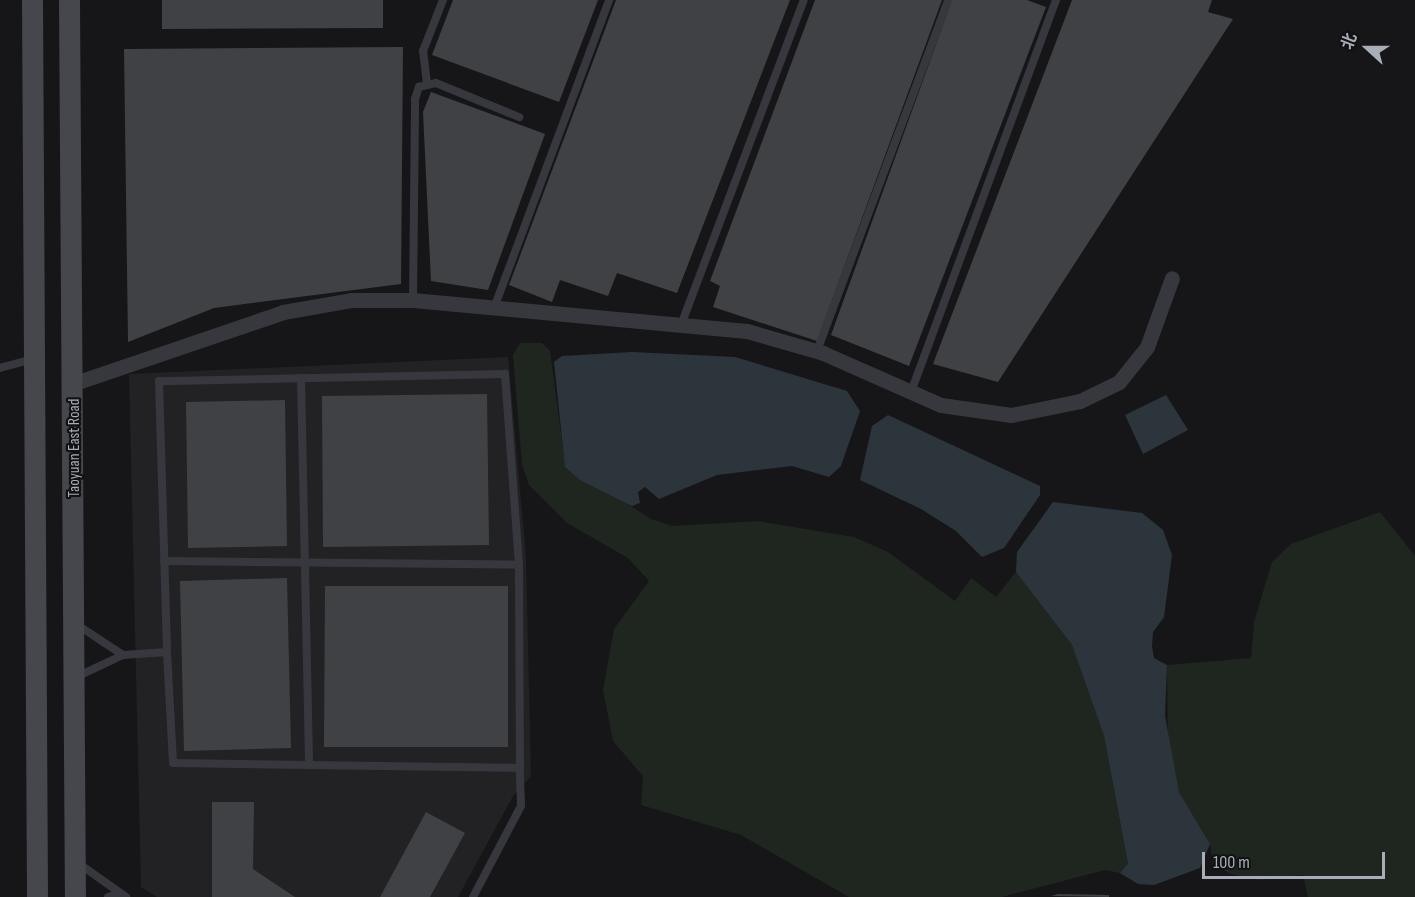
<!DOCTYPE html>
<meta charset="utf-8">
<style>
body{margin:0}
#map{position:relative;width:1415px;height:897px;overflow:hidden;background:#161618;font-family:"Sofia Sans Condensed","Noto Sans SC",sans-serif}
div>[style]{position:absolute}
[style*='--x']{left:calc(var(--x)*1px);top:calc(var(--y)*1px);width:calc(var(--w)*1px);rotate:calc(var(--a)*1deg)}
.built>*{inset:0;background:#222225}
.green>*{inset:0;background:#1e261f}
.water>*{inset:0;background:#2c353c}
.building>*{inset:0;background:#404145}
.service>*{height:8px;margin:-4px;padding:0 4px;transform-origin:4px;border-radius:4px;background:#37383d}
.minor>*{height:15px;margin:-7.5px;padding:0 7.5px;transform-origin:7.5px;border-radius:7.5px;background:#37383d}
.secondary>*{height:21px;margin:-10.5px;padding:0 10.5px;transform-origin:10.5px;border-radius:10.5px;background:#45474d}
span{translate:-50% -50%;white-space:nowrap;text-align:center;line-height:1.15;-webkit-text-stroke:4.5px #111113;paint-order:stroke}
.street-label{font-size:16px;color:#a8adb8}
.north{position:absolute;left:1337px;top:18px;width:60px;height:60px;-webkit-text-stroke:4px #111113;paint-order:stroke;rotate:291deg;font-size:16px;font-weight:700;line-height:24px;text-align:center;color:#a8adb8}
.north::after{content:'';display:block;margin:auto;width:21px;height:27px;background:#a8adb8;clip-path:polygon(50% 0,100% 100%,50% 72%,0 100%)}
.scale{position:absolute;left:1202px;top:852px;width:183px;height:27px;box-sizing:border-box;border:3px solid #a8adb8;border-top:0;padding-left:8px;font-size:18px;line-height:21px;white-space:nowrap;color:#a8adb8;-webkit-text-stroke:4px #111113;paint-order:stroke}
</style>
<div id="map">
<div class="built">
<i style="clip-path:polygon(508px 357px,526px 556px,531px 776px,513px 796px,458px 897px,157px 897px,141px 887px,129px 374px)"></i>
</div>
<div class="green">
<i style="clip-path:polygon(520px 343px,542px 343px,550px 351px,564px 456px,580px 480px,597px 484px,651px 519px,672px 526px,758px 521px,854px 537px,888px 552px,955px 601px,971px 578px,996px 597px,1016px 572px,1072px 645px,1104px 736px,1128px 865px,1120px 873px,1105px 870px,1002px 897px,849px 897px,741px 835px,641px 805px,643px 776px,613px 741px,603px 690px,614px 629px,649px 581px,628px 558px,567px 523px,529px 485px,522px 465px,513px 355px)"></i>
<i style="clip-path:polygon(1380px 512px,1415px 556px,1415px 897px,1308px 897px,1303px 875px,1260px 880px,1230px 874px,1213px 863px,1210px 844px,1179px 792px,1168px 750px,1167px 665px,1251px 658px,1254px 622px,1272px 562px,1291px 544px)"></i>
</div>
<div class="water">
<i style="clip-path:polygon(632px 352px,735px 357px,847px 391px,860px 411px,841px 466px,829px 477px,792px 466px,717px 475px,659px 499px,645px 487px,638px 492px,640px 503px,632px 506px,580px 480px,565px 467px,554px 362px,562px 356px)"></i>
<i style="clip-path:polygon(1166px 395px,1188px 430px,1143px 454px,1125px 415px)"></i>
<i style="clip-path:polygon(888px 415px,1040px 486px,1040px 495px,1004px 548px,982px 557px,956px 531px,921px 509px,860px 480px,872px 426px)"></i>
<i style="clip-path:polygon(1053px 502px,1142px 513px,1163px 530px,1172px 555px,1164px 617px,1153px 632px,1152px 646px,1154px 658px,1167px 665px,1165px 716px,1179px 792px,1210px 844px,1200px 868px,1154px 885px,1138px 884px,1120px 873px,1128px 864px,1104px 736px,1072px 645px,1016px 572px,1017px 552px)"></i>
</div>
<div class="building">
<i style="clip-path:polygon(162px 0,383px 0,383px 28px,162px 29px)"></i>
<i style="clip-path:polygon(453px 0,598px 0,559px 102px,432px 55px)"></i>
<i style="clip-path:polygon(616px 0,790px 0,677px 293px,617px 273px,608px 296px,560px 280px,552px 302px,509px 285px)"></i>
<i style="clip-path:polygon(815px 0,942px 0,817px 341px,713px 307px,720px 286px,710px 281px)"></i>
<i style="clip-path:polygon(952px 0,1027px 0,1046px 7px,909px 366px,831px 335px)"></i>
<i style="clip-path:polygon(1072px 0,1212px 0,1208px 12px,1233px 19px,998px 382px,933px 364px)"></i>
<i style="clip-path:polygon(403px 47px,401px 284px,214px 308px,128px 342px,124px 49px)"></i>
<i style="clip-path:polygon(431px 92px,545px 134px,488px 290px,431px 281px,423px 112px)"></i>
<i style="clip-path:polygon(487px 394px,489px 545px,323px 547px,322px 396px)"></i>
<i style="clip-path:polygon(285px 400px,287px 546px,188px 548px,186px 402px)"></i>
<i style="clip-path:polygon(287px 578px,291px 748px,184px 751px,180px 581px)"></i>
<i style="clip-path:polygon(325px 586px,508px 586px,508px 747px,324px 747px)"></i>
<i style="clip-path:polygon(212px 802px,254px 802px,253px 869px,295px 897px,212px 897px)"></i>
<i style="clip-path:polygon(426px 812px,465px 833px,430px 897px,380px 897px)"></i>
<i style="clip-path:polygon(1109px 895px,1109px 897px,1051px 896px,1058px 894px)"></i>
</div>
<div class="service">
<i style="--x:427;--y:83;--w:32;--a:-97"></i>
<i style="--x:423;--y:51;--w:55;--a:-68.6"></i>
<i style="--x:413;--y:300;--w:201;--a:-89.4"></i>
<i style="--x:415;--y:99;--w:13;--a:-72"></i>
<i style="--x:419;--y:87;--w:17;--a:-13"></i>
<i style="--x:436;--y:83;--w:90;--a:22.3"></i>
<i style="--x:494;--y:308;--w:329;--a:-69.5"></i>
<i style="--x:681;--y:325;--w:347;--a:-69.3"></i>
<i style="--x:817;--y:351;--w:375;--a:-69.5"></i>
<i style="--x:0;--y:368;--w:34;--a:-15"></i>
<i style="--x:301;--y:378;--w:387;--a:88.8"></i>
<i style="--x:911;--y:392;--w:418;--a:-69.7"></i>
<i style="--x:164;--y:561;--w:355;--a:0.6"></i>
<i style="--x:76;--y:624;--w:56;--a:33.4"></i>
<i style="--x:123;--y:655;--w:52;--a:154.9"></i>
<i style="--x:123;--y:655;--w:44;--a:-3.9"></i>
<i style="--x:167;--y:652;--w:111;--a:86.9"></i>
<i style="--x:173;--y:763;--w:347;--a:0.8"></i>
<i style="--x:520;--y:768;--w:203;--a:-90.3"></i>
<i style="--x:519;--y:565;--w:192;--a:-94.2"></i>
<i style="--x:505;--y:374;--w:346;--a:178.8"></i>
<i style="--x:159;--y:381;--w:271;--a:88.3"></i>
<i style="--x:78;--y:863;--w:59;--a:35.3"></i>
<i style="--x:108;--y:897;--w:13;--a:-18"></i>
<i style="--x:473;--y:897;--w:103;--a:-62.2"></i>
<i style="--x:521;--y:806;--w:38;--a:-92"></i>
</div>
<div class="minor">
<i style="--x:75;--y:383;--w:220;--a:-18.8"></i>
<i style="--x:283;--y:312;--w:69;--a:-10"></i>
<i style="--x:351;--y:300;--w:62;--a:0"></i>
<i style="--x:413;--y:300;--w:335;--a:5.3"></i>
<i style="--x:747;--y:331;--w:79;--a:16.1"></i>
<i style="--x:823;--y:353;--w:129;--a:23.8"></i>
<i style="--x:941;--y:405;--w:71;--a:8.1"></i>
<i style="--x:1011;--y:415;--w:70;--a:-11.5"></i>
<i style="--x:1080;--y:401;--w:43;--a:-26"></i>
<i style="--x:1119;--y:382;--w:45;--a:-51.3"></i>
<i style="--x:1147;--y:347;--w:73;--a:-70.1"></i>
</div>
<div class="secondary">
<i style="--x:32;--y:0;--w:897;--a:89.68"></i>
<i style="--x:69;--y:0;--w:897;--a:89.62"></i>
</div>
<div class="street-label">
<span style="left:75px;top:448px;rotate:-90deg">Taoyuan East Road</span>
</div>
<div class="north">北</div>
<div class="scale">100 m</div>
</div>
